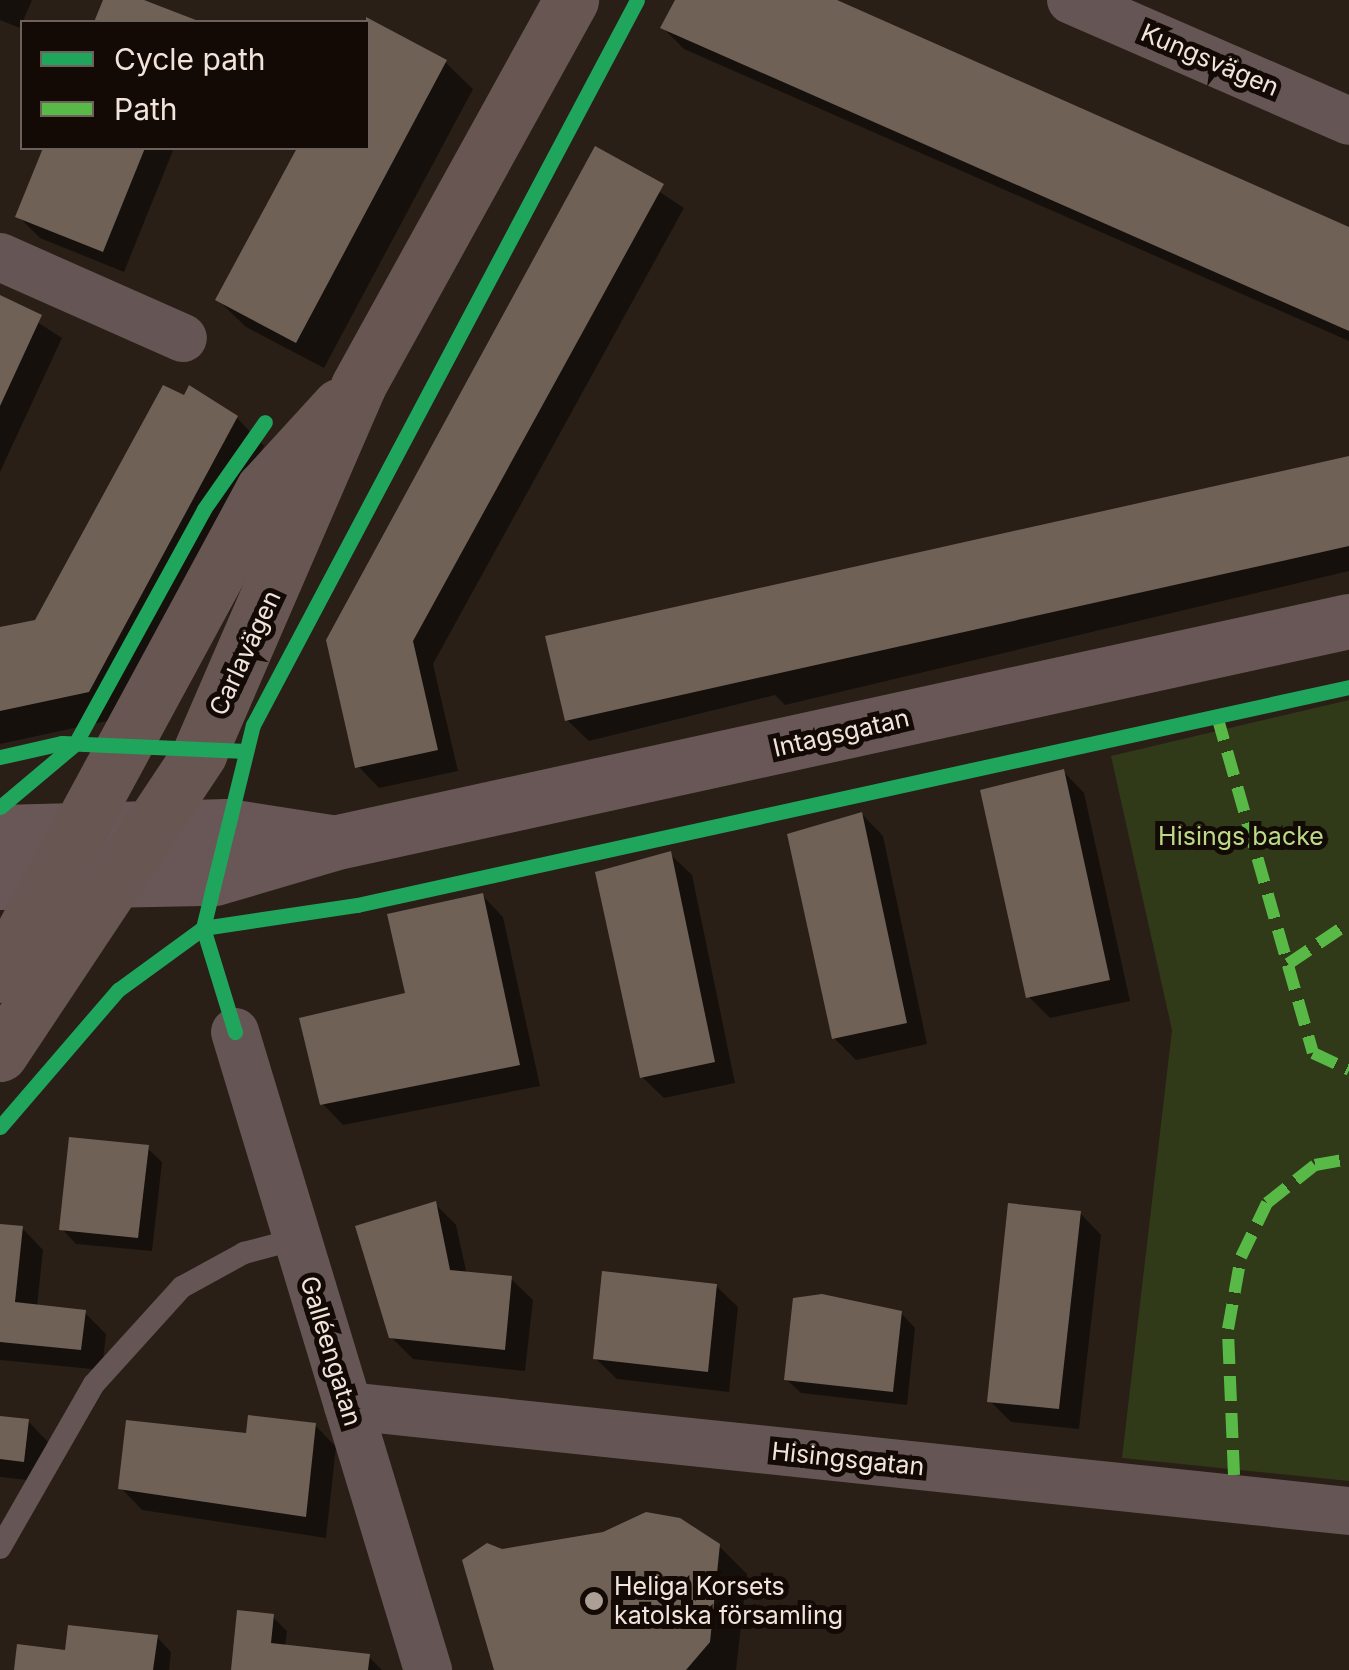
<!DOCTYPE html>
<meta charset="utf-8">
<style>
body{margin:0}
#map{position:relative;width:1349px;height:1670px;overflow:hidden;background:#291f17;font-family:Inter,sans-serif}
div>[style]{position:absolute}
[style*='--x']{left:calc(var(--x)*1px);top:calc(var(--y)*1px);width:calc(var(--w)*1px);rotate:calc(var(--a)*1deg)}
.green>*{inset:0;background:#303a19}
.shadow>*{inset:0;background:#0007}
.building>*{inset:0;background:#706156}
.lane>*{height:22px;margin:-11px;padding:0 11px;transform-origin:11px;border-radius:11px;background:#655655}
.street>*{height:48px;margin:-24px;padding:0 24px;transform-origin:24px;border-radius:24px;background:#655655}
.secondary>*{height:55px;margin:-27.5px;padding:0 27.5px;transform-origin:27.5px;border-radius:27.5px;background:#695757}
.primary>*{height:55px;margin:-27.5px;padding:0 27.5px;transform-origin:27.5px;border-radius:27.5px;background:#685653}
.quiet>*{height:12px;margin-top:-6px;transform-origin:0;background:repeating-linear-gradient(90deg,#58b947 0 25px,transparent 0 37px)}
.cycleway>*{height:15px;margin:-7.5px;padding:0 7.5px;transform-origin:7.5px;border-radius:7.5px;background:#20a55d}
.dots>*{width:28px;height:28px;translate:-50% -50%;box-sizing:border-box;border:5px solid #130a05;border-radius:50%}
span{translate:-50% -50%;white-space:nowrap;text-align:center;line-height:1.15;-webkit-text-stroke:10px #130a05;paint-order:stroke}
.street-label{font-size:25px;color:#f2e4db}
.park-label{font-size:25px;color:#bada85}
.poi-label{font-size:25px;color:#f2e4db}
.left{translate:0 -50%;text-align:left}
.legend{position:absolute;left:20px;top:20px;width:350px;height:130px;box-sizing:border-box;background:#130a05;border:2px solid #6c615b;margin:0;padding:12px 18px;list-style:none;font-size:30px;color:#f2e4db}
.legend li{display:flex;align-items:center;gap:20px;height:50px}
.legend b{width:50px;border:2px solid #6c615b}
</style>
<div id="map">
<div class="green">
<i style="clip-path:polygon(1349px 700px,1349px 1481px,1122px 1458px,1172px 1030px,1111px 756px)"></i>
</div>
<div class="shadow">
<i style="clip-path:polygon(0 0,32px 0,20px 28px,0 20px)"></i>
<i style="clip-path:polygon(678px 0,828px 0,1349px 229px,1349px 341px,684px 49px,663px 28px)"></i>
<i style="clip-path:polygon(368px 22px,445px 62px,473px 89px,324px 368px,246px 327px,218px 300px,300px 148px,368px 148px)"></i>
<i style="clip-path:polygon(46px 148px,174px 148px,124px 272px,40px 238px,18px 216px)"></i>
<i style="clip-path:polygon(596px 150px,684px 208px,433px 664px,458px 771px,379px 788px,358px 766px)"></i>
<i style="clip-path:polygon(0 298px,62px 338px,0 472px)"></i>
<i style="clip-path:polygon(237px 418px,264px 446px,116px 719px,0 744px,0 630px,37px 622px)"></i>
<i style="clip-path:polygon(1349px 459px,1349px 571px,785px 705px,775px 695px,589px 741px,567px 720px)"></i>
<i style="clip-path:polygon(1063px 771px,1084px 793px,1130px 1001px,1050px 1018px,1028px 996px)"></i>
<i style="clip-path:polygon(862px 814px,883px 836px,927px 1044px,856px 1060px,834px 1038px)"></i>
<i style="clip-path:polygon(670px 854px,692px 875px,735px 1083px,664px 1098px,642px 1077px)"></i>
<i style="clip-path:polygon(482px 895px,503px 917px,540px 1086px,343px 1125px,322px 1103px)"></i>
<i style="clip-path:polygon(147px 1148px,162px 1162px,152px 1251px,76px 1244px,62px 1229px)"></i>
<i style="clip-path:polygon(435px 1204px,456px 1225px,467px 1275px,511px 1279px,533px 1300px,525px 1371px,413px 1359px,391px 1337px)"></i>
<i style="clip-path:polygon(1080px 1213px,1101px 1235px,1079px 1429px,1011px 1422px,990px 1401px)"></i>
<i style="clip-path:polygon(0 1226px,22px 1228px,43px 1250px,37px 1307px,85px 1313px,106px 1334px,102px 1370px,0 1360px)"></i>
<i style="clip-path:polygon(716px 1286px,738px 1307px,729px 1392px,617px 1379px,595px 1358px)"></i>
<i style="clip-path:polygon(901px 1313px,915px 1328px,907px 1405px,801px 1393px,786px 1379px)"></i>
<i style="clip-path:polygon(0 1418px,28px 1421px,49px 1443px,45px 1482px,0 1477px)"></i>
<i style="clip-path:polygon(315px 1425px,336px 1447px,326px 1538px,142px 1510px,121px 1488px,248px 1436px)"></i>
<i style="clip-path:polygon(719px 1546px,747px 1574px,736px 1670px,497px 1670px)"></i>
<i style="clip-path:polygon(272px 1616px,287px 1631px,285px 1647px,369px 1657px,382px 1670px,233px 1670px)"></i>
<i style="clip-path:polygon(157px 1637px,171px 1652px,169px 1670px,16px 1670px)"></i>
</div>
<div class="building">
<i style="clip-path:polygon(103px 0,144px 0,201px 22px,94px 22px)"></i>
<i style="clip-path:polygon(675px 0,837px 0,1349px 227px,1349px 331px,660px 28px)"></i>
<i style="clip-path:polygon(366px 17px,447px 60px,296px 343px,215px 300px,297px 148px,368px 148px)"></i>
<i style="clip-path:polygon(595px 146px,664px 184px,413px 641px,438px 750px,355px 768px,326px 640px)"></i>
<i style="clip-path:polygon(43px 148px,145px 148px,103px 252px,15px 217px)"></i>
<i style="clip-path:polygon(0 295px,42px 315px,0 406px)"></i>
<i style="clip-path:polygon(163px 385px,184px 395px,189px 385px,238px 416px,89px 692px,0 711px,0 627px,35px 620px)"></i>
<i style="clip-path:polygon(1349px 456px,1349px 546px,565px 721px,545px 636px)"></i>
<i style="clip-path:polygon(1064px 769px,1110px 980px,1026px 998px,980px 790px)"></i>
<i style="clip-path:polygon(862px 812px,907px 1023px,832px 1039px,787px 834px)"></i>
<i style="clip-path:polygon(671px 851px,715px 1062px,640px 1078px,595px 872px)"></i>
<i style="clip-path:polygon(483px 893px,520px 1065px,320px 1105px,299px 1018px,405px 993px,387px 914px)"></i>
<i style="clip-path:polygon(69px 1137px,149px 1145px,138px 1238px,59px 1230px)"></i>
<i style="clip-path:polygon(436px 1201px,450px 1270px,512px 1276px,505px 1350px,389px 1338px,355px 1226px)"></i>
<i style="clip-path:polygon(1008px 1203px,1081px 1211px,1059px 1409px,987px 1402px)"></i>
<i style="clip-path:polygon(0 1224px,23px 1226px,15px 1302px,86px 1310px,81px 1350px,0 1342px)"></i>
<i style="clip-path:polygon(602px 1271px,717px 1284px,708px 1372px,593px 1359px)"></i>
<i style="clip-path:polygon(822px 1294px,902px 1311px,893px 1392px,784px 1380px,793px 1298px)"></i>
<i style="clip-path:polygon(248px 1415px,316px 1423px,306px 1517px,118px 1489px,126px 1420px,246px 1433px)"></i>
<i style="clip-path:polygon(0 1416px,29px 1419px,24px 1462px,0 1459px)"></i>
<i style="clip-path:polygon(646px 1512px,680px 1518px,720px 1544px,710px 1642px,686px 1670px,494px 1670px,462px 1560px,487px 1543px,502px 1549px,603px 1532px)"></i>
<i style="clip-path:polygon(237px 1610px,274px 1614px,271px 1643px,370px 1654px,368px 1670px,231px 1670px)"></i>
<i style="clip-path:polygon(68px 1625px,158px 1635px,153px 1670px,14px 1670px,17px 1644px,65px 1650px)"></i>
</div>
<div class="lane">
<i style="--x:0;--y:1548;--w:189;--a:-60.2"></i>
<i style="--x:94;--y:1384;--w:131;--a:-47.8"></i>
<i style="--x:182;--y:1287;--w:71;--a:-28.7"></i>
<i style="--x:244;--y:1253;--w:55;--a:-14.8"></i>
</div>
<div class="street">
<i style="--x:1071;--y:0;--w:303;--a:23.5"></i>
<i style="--x:0;--y:257;--w:200;--a:23.9"></i>
<i style="--x:235;--y:1032;--w:667;--a:73.17"></i>
<i style="--x:348;--y:1406;--w:1006;--a:5.99"></i>
</div>
<div class="secondary">
<i style="--x:0;--y:832;--w:227;--a:-1.5"></i>
<i style="--x:227;--y:826;--w:104;--a:8.8"></i>
<i style="--x:0;--y:882;--w:215;--a:-1.1"></i>
<i style="--x:215;--y:878;--w:123;--a:-16.5"></i>
<i style="--x:333;--y:843;--w:1040;--a:-12.33"></i>
</div>
<div class="primary">
<i style="--x:0;--y:975;--w:553;--a:-61.58"></i>
<i style="--x:263;--y:489;--w:113;--a:-47.5"></i>
<i style="--x:0;--y:1054;--w:360;--a:-56.4"></i>
<i style="--x:199;--y:754;--w:401;--a:-66.6"></i>
<i style="--x:358;--y:386;--w:441;--a:-61.1"></i>
</div>
<div class="quiet">
<i style="--x:1217;--y:716;--w:350;--a:74.1"></i>
<i style="--x:1313;--y:1053;--w:40;--a:25"></i>
<i style="--x:1288;--y:964;--w:73;--a:-33.9"></i>
<i style="--x:1234;--y:1475;--w:146;--a:-92.4"></i>
<i style="--x:1228;--y:1329;--w:73;--a:-79.8"></i>
<i style="--x:1241;--y:1257;--w:60;--a:-64.3"></i>
<i style="--x:1267;--y:1203;--w:61;--a:-38.4"></i>
<i style="--x:1315;--y:1165;--w:35;--a:-10"></i>
</div>
<div class="cycleway">
<i style="--x:0;--y:757;--w:64;--a:-12.7"></i>
<i style="--x:62;--y:743;--w:184;--a:2.5"></i>
<i style="--x:0;--y:807;--w:98;--a:-40"></i>
<i style="--x:75;--y:744;--w:268;--a:-61.2"></i>
<i style="--x:204;--y:509;--w:106;--a:-55"></i>
<i style="--x:235;--y:1032;--w:109;--a:-107.1"></i>
<i style="--x:203;--y:928;--w:209;--a:-76.2"></i>
<i style="--x:253;--y:725;--w:820;--a:-62.09"></i>
<i style="--x:0;--y:1127;--w:181;--a:-49.3"></i>
<i style="--x:118;--y:990;--w:105;--a:-36.1"></i>
<i style="--x:203;--y:928;--w:156;--a:-8.5"></i>
<i style="--x:357;--y:905;--w:1016;--a:-12.39"></i>
</div>
<div class="dots">
<i style="left:594px;top:1601px;background:#ac9f96"></i>
</div>
<div class="street-label">
<span style="left:1210px;top:60px;rotate:23deg">Kungsvägen</span>
<span style="left:245px;top:653px;rotate:-65deg">Carlavägen</span>
<span style="left:841px;top:733px;rotate:-13deg">Intagsgatan</span>
<span style="left:331px;top:1351px;rotate:73deg">Galléengatan</span>
<span style="left:848px;top:1459px;rotate:6deg">Hisingsgatan</span>
</div>
<div class="park-label">
<span style="left:1241px;top:836px">Hisings backe</span>
</div>
<div class="poi-label">
<span class="left" style="left:614px;top:1601px">Heliga Korsets<br>katolska församling</span>
</div>
<ul class="legend">
<li><b style="height:12px;background:#20a55d"></b>Cycle path</li>
<li><b style="height:12px;background:#58b947"></b>Path</li>
</ul>
</div>
